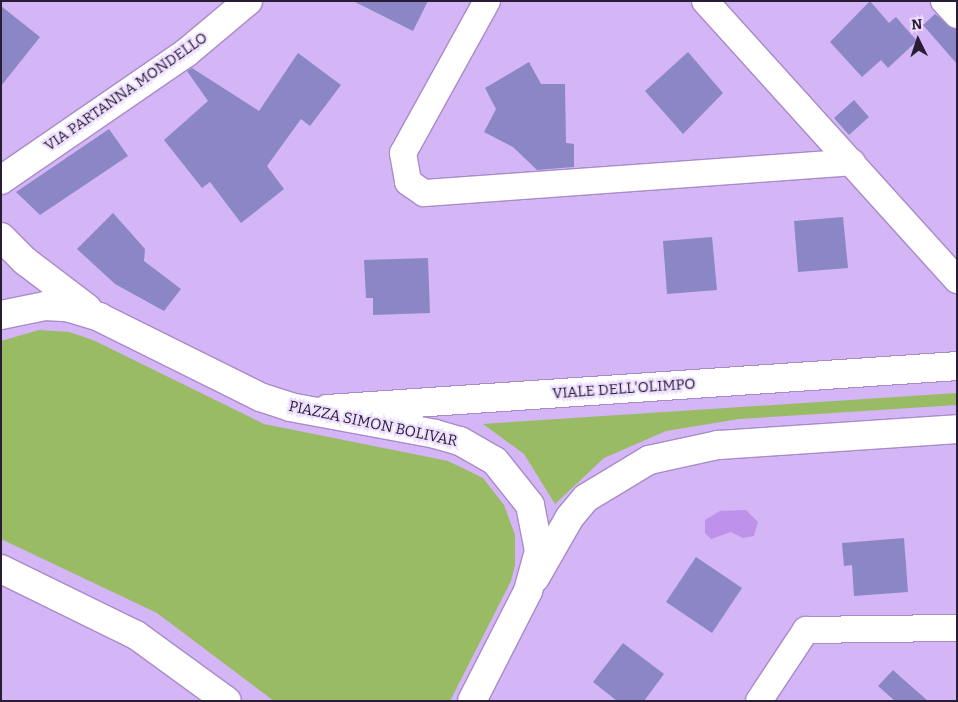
<!DOCTYPE html>
<style>
body{margin:0}
#map{position:relative;width:958px;height:702px;overflow:hidden;background:#d4b5f5;font-family:Bitter,serif}
div>[style]{position:absolute}
[style*='--x']{left:calc(var(--x)*1px);top:calc(var(--y)*1px);width:calc(var(--w)*1px);rotate:calc(var(--a)*1deg)}
.green>*{inset:0;background:#99bb64}
.water>*{inset:0;background:#be91eb}
.building>*{inset:0;background:#8b87c6}
.roads{filter:drop-shadow(1px 0 #a88bc7) drop-shadow(-1px 0 #a88bc7) drop-shadow(0 1px #a88bc7) drop-shadow(0 -1px #a88bc7)}
.minor>*{height:26px;margin:-13px;padding:0 13px;transform-origin:13px;border-radius:13px;background:#fff}
.tertiary>*{height:28px;margin:-14px;padding:0 14px;transform-origin:14px;border-radius:14px;background:#fff}
.secondary>*{height:28px;margin:-14px;padding:0 14px;transform-origin:14px;border-radius:14px;background:#fff}
span{translate:-50% -50%;white-space:nowrap;text-align:center;line-height:1.15;-webkit-text-stroke:4px #eddefe;paint-order:stroke}
.street-label{font-size:15px;color:#291d35}
.frame{position:absolute;inset:0;border:2px solid #291d35;pointer-events:none}
.north{position:absolute;left:893px;top:15px;width:50px;height:50px;-webkit-text-stroke:4px #eddefe;paint-order:stroke;rotate:356deg;font-size:14px;font-weight:700;line-height:20px;text-align:center;color:#291d35}
.north::after{content:'';display:block;margin:auto;width:18px;height:22px;background:#291d35;clip-path:polygon(50% 0,100% 100%,50% 72%,0 100%)}
</style>
<div id="map">
<div class="green">
<i style="clip-path:polygon(39px 330px,69px 332px,93px 340px,264px 424px,448px 461px,483px 478px,504px 505px,515px 535px,515px 565px,511px 581px,450px 701px,274px 701px,157px 613px,1px 539px,1px 341px)"></i>
<i style="clip-path:polygon(957px 393px,957px 405px,739px 419px,666px 431px,604px 458px,555px 504px,524px 454px,483px 424px)"></i>
</div>
<div class="water">
<i style="clip-path:polygon(746px 510px,758px 522px,754px 536px,743px 538px,731px 532px,711px 539px,705px 533px,705px 520px,720px 511px)"></i>
</div>
<div class="building">
<i style="clip-path:polygon(353px 1px,428px 1px,413px 31px)"></i>
<i style="clip-path:polygon(870px 1px,889px 23px,896px 17px,917px 41px,888px 68px,881px 60px,862px 77px,830px 42px)"></i>
<i style="clip-path:polygon(1px 6px,40px 37px,1px 86px)"></i>
<i style="clip-path:polygon(935px 14px,957px 30px,957px 64px,923px 25px)"></i>
<i style="clip-path:polygon(688px 52px,723px 93px,683px 134px,645px 91px)"></i>
<i style="clip-path:polygon(298px 53px,341px 85px,310px 126px,301px 119px,267px 166px,284px 189px,241px 223px,210px 182px,202px 188px,164px 140px,208px 101px,187px 71px,192px 68px,259px 111px)"></i>
<i style="clip-path:polygon(529px 62px,541px 84px,565px 84px,566px 143px,574px 144px,574px 167px,537px 170px,513px 147px,484px 132px,496px 109px,485px 88px)"></i>
<i style="clip-path:polygon(854px 100px,869px 117px,849px 135px,834px 118px)"></i>
<i style="clip-path:polygon(109px 129px,128px 156px,40px 215px,16px 192px)"></i>
<i style="clip-path:polygon(113px 213px,145px 249px,144px 261px,181px 289px,164px 311px,115px 284px,77px 249px)"></i>
<i style="clip-path:polygon(843px 217px,848px 268px,798px 272px,794px 221px)"></i>
<i style="clip-path:polygon(712px 237px,717px 290px,667px 294px,663px 241px)"></i>
<i style="clip-path:polygon(428px 258px,430px 313px,373px 315px,373px 298px,366px 298px,364px 260px)"></i>
<i style="clip-path:polygon(904px 538px,908px 592px,854px 596px,852px 565px,844px 566px,842px 543px)"></i>
<i style="clip-path:polygon(696px 557px,742px 588px,712px 633px,666px 602px)"></i>
<i style="clip-path:polygon(623px 643px,664px 674px,644px 701px,617px 701px,593px 682px)"></i>
<i style="clip-path:polygon(893px 670px,903px 679px,928px 701px,895px 701px,878px 686px)"></i>
</div>
<div class="roads">
<div class="minor">
<i style="--x:487;--y:1;--w:174;--a:118.9"></i>
<i style="--x:403;--y:153;--w:29;--a:80"></i>
<i style="--x:408;--y:182;--w:19;--a:35"></i>
<i style="--x:424;--y:193;--w:429;--a:-4.1"></i>
<i style="--x:705;--y:1;--w:376;--a:47.9"></i>
<i style="--x:944;--y:1;--w:19;--a:47"></i>
<i style="--x:759;--y:701;--w:85;--a:-56.5"></i>
<i style="--x:806;--y:630;--w:151;--a:-0.8"></i>
</div>
<div class="tertiary">
<i style="--x:327;--y:409;--w:631;--a:-3.9"></i>
<i style="--x:535;--y:578;--w:70;--a:-60.2"></i>
<i style="--x:570;--y:517;--w:25;--a:-50"></i>
<i style="--x:586;--y:498;--w:74;--a:-31.1"></i>
<i style="--x:649;--y:460;--w:71;--a:-12.3"></i>
<i style="--x:718;--y:445;--w:240;--a:-3.8"></i>
</div>
<div class="secondary">
<i style="--x:1;--y:180;--w:224;--a:-34.5"></i>
<i style="--x:186;--y:53;--w:81;--a:-40"></i>
<i style="--x:1;--y:237;--w:34;--a:45"></i>
<i style="--x:25;--y:261;--w:78;--a:37.2"></i>
<i style="--x:1;--y:315;--w:45;--a:-11.6"></i>
<i style="--x:45;--y:306;--w:22;--a:3"></i>
<i style="--x:67;--y:307;--w:34;--a:17"></i>
<i style="--x:99;--y:317;--w:180;--a:26.4"></i>
<i style="--x:260;--y:397;--w:32;--a:18"></i>
<i style="--x:290;--y:407;--w:147;--a:10.5"></i>
<i style="--x:435;--y:434;--w:26;--a:16"></i>
<i style="--x:460;--y:441;--w:40;--a:29.7"></i>
<i style="--x:495;--y:461;--w:56;--a:51.5"></i>
<i style="--x:530;--y:505;--w:47;--a:78.9"></i>
<i style="--x:539;--y:551;--w:41;--a:105.4"></i>
<i style="--x:528;--y:591;--w:123;--a:117"></i>
<i style="--x:1;--y:569;--w:150;--a:26.1"></i>
<i style="--x:136;--y:635;--w:112;--a:36"></i>
</div>
</div>
<div class="street-label">
<span style="left:126px;top:92px;rotate:-35deg">VIA PARTANNA MONDELLO</span>
<span style="left:624px;top:389px;rotate:-4deg">VIALE DELL'OLIMPO</span>
<span style="left:373px;top:424px;rotate:12deg">PIAZZA SIMON BOLIVAR</span>
</div>
<div class="frame"></div>
<div class="north">N</div>
</div>
